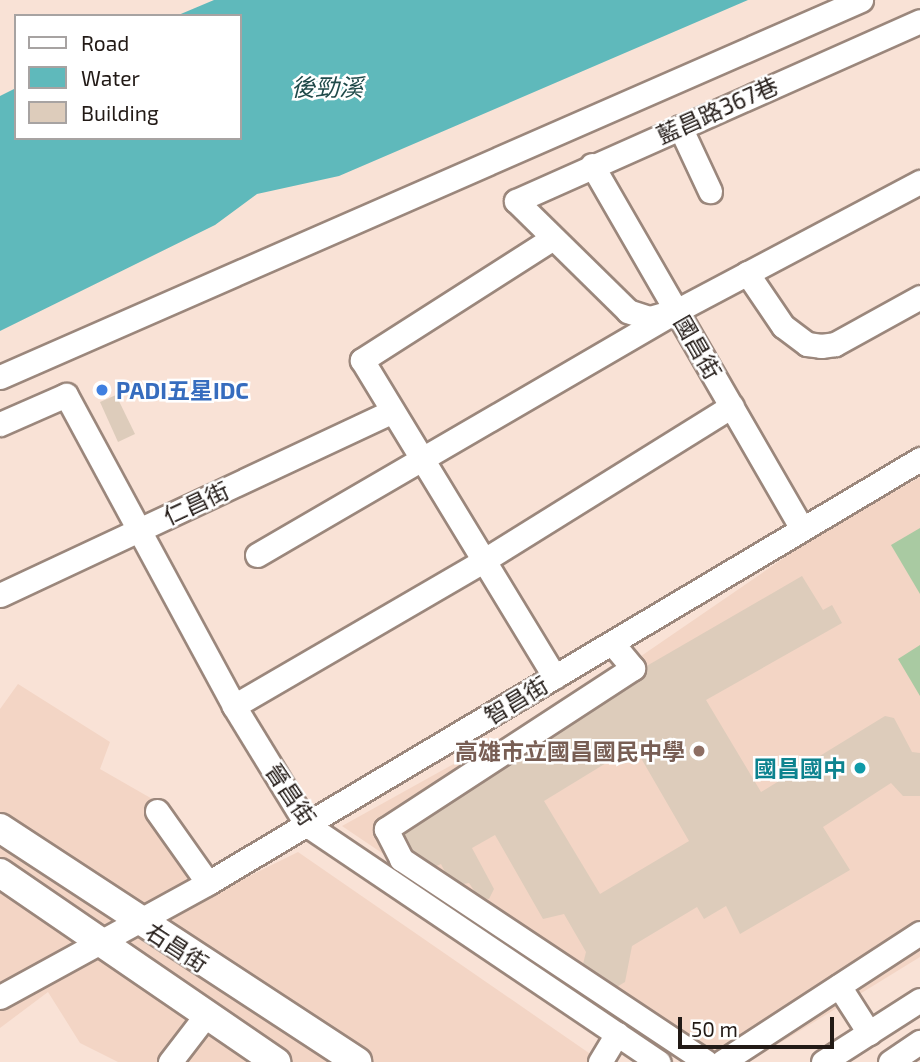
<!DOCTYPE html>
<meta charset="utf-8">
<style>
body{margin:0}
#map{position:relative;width:920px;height:1062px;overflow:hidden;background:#f9e2d6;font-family:"Exo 2","Noto Sans TC",sans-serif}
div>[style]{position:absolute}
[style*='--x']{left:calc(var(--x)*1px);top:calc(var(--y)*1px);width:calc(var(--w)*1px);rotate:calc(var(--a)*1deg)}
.built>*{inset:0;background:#f3d5c5}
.green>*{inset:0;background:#a9caa2}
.water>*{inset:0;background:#5fb9bb}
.building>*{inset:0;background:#dcb}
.roads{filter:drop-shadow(2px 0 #9b877c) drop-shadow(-2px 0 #9b877c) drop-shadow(0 2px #9b877c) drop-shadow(0 -2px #9b877c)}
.minor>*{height:23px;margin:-11.5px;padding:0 11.5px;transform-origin:11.5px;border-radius:11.5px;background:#fff}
.major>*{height:28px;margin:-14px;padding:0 14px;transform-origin:14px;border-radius:14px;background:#fff}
.dots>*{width:19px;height:19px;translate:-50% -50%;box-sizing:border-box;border:4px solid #fff;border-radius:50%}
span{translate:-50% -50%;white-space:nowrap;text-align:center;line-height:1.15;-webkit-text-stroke:5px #fff;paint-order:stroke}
.street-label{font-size:23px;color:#221a16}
.shop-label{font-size:23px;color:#366cbe;font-weight:700}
.left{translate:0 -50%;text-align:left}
.education-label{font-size:23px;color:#785e54;font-weight:700}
.right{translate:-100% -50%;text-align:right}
.culture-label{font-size:23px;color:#0d838f;font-weight:700}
.water-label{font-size:24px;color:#204a4a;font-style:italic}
.legend{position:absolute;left:14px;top:14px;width:228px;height:126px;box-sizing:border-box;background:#fff;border:2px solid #a7a3a2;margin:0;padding:9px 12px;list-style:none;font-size:21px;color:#221a16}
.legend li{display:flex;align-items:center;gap:14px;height:35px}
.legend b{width:35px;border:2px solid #a7a3a2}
.scale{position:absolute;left:678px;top:1017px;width:156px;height:32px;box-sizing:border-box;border:4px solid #221a16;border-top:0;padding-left:9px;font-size:21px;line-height:24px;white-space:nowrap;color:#221a16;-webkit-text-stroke:5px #fff;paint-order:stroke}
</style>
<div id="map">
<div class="built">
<i style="clip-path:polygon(920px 477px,920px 957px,749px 1062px,691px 1062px,342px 826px,612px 676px,813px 538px)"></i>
<i style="clip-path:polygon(18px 684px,110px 742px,100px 769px,168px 808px,225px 888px,298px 852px,602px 1062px,118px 1062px,80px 1043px,48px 992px,0 1028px,0 709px)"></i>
</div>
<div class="green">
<i style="clip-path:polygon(920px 528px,920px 594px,891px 545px)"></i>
<i style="clip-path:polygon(920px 645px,920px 696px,898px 659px)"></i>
</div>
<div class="water">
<i style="clip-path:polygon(214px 0,748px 0,339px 176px,257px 194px,215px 225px,0 331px,0 96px,16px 88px,16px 138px,240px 138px,240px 16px,176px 16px)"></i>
</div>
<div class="building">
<i style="clip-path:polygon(116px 395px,135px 434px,118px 442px,100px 402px)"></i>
<i style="clip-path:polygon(evenodd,802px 576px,823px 610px,832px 605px,842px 623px,706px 700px,761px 792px,885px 716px,894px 718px,912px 752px,920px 753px,920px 796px,903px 796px,891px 783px,823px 827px,850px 870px,740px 934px,726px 906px,704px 919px,697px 907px,632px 946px,625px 982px,615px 988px,581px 972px,586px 952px,564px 914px,543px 919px,495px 835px,472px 848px,494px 889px,489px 899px,479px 898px,469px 883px,452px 886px,441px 864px,430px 869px,420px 866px,397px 827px,606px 701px,600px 693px,802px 576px,634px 746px,689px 841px,600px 894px,544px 801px,634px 746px)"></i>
</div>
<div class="roads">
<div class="minor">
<i style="--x:680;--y:127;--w:71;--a:64.9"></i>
<i style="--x:592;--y:165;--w:420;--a:60"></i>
<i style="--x:553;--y:238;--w:227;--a:147.4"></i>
<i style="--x:362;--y:360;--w:371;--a:58.7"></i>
<i style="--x:747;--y:273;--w:64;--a:55.8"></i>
<i style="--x:783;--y:326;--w:30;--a:37"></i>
<i style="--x:807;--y:344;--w:14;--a:8"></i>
<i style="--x:821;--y:346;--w:14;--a:-8"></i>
<i style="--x:835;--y:344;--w:97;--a:-28.9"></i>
<i style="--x:667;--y:313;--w:19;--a:164"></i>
<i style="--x:649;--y:318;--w:22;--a:-162"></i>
<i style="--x:628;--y:311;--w:157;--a:-135.5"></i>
<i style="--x:516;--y:201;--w:442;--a:-24"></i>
<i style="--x:0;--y:377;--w:940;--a:-23.65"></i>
<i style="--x:0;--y:424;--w:72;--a:-23.7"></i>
<i style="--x:66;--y:395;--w:353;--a:61.6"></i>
<i style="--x:234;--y:706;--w:140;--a:58.5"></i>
<i style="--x:307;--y:825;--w:424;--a:34"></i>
<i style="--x:257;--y:555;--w:487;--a:-30.2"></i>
<i style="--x:678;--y:310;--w:274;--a:-27.9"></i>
<i style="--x:0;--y:595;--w:432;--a:-25.1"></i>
<i style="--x:612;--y:643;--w:33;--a:50"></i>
<i style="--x:633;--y:668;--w:295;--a:146.9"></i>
<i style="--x:386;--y:829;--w:34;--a:63"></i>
<i style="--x:401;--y:859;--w:366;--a:33.6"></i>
<i style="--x:234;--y:706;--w:288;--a:-30.2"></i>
<i style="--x:483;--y:561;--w:293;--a:-31.9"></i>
<i style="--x:157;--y:811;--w:88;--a:54.7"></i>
<i style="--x:839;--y:986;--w:56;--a:57.4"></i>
<i style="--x:0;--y:997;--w:237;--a:-28.7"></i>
<i style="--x:208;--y:883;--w:829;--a:-30.77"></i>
<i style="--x:170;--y:1062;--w:59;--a:-52.5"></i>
<i style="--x:600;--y:1062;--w:33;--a:-59"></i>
<i style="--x:722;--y:1062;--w:236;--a:-33.1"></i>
<i style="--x:823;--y:1062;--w:115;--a:-32.6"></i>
<i style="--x:890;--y:1062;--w:36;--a:-34"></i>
</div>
<div class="major">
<i style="--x:0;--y:828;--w:427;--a:33.2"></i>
<i style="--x:0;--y:873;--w:335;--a:34.4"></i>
</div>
</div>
<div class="dots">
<i style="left:102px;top:390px;background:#3f7fe0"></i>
<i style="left:699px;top:751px;background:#8d6e63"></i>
<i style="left:860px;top:768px;background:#0f9aa8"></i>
</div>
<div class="street-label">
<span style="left:717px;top:110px;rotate:-24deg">藍昌路367巷</span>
<span style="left:698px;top:347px;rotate:60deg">國昌街</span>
<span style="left:196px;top:503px;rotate:-25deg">仁昌街</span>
<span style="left:516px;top:700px;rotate:-31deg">智昌街</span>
<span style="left:291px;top:794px;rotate:56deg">晉昌街</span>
<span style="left:177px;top:947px;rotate:33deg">右昌街</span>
</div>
<div class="shop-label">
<span class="left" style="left:116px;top:390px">PADI五星IDC</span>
</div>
<div class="education-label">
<span class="right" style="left:685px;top:751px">高雄市立國昌國民中學</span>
</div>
<div class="culture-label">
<span class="right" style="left:846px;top:768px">國昌國中</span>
</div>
<div class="water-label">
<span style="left:327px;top:87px">後勁溪</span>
</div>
<ul class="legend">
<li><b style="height:9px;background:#fff"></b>Road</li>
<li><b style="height:19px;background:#5fb9bb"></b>Water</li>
<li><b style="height:19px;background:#dcb"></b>Building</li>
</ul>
<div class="scale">50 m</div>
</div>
